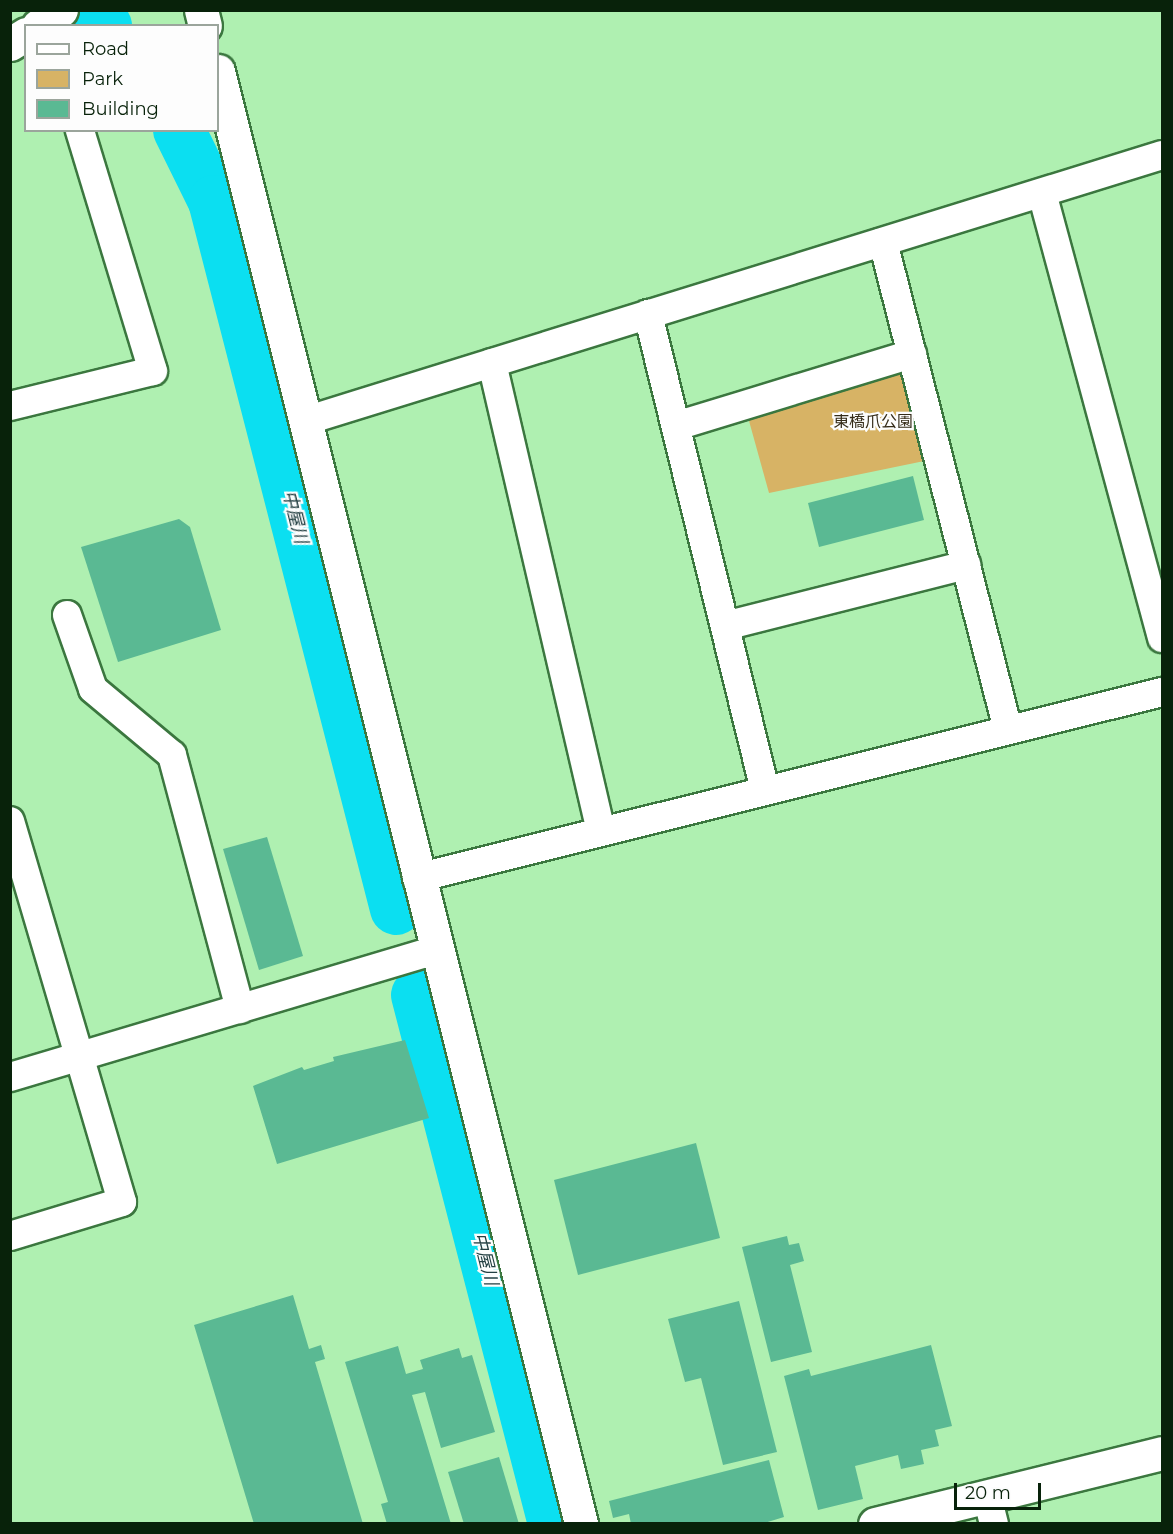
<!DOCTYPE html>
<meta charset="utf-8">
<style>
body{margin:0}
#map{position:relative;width:1173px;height:1534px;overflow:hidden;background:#aff0b1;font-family:Montserrat,"Noto Sans JP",sans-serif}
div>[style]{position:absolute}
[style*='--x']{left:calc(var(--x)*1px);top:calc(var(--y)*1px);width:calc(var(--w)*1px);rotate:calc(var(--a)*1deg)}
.green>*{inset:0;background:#d7b365}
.river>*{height:52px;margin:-26px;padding:0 26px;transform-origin:26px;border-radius:26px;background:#0bdff1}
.building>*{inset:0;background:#5ab993}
.roads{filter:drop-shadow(2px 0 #3b773f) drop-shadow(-2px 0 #3b773f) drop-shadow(0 2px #3b773f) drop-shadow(0 -2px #3b773f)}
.street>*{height:28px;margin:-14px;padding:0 14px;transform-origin:14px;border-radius:14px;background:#fff}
.secondary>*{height:33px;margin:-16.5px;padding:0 16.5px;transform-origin:16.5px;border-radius:16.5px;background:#fff}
span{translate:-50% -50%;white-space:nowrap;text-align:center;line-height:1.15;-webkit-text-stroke:4.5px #fdfdfd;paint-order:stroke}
.park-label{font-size:16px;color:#352c19}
.water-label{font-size:18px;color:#244043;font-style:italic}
.frame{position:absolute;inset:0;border:12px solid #08220a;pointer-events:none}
.legend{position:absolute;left:24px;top:24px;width:195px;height:108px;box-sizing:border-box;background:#fdfdfd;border:2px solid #9ba59c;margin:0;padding:8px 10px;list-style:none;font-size:18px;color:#08220a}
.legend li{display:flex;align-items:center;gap:12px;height:30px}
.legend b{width:30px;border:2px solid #9ba59c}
.scale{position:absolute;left:954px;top:1483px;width:87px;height:27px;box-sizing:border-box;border:3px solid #08220a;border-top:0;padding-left:8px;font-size:18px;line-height:21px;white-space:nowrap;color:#08220a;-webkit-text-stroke:4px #fdfdfd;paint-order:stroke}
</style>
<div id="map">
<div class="green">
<i style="clip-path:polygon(909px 360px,934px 459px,769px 493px,746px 410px)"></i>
</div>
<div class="river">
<i style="--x:96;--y:10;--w:19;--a:58"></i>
<i style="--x:179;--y:130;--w:79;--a:63.8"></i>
<i style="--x:214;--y:201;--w:731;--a:75.58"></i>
<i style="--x:417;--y:995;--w:546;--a:75.48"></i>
</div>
<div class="building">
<i style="clip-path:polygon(913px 476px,924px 520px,819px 547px,808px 503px)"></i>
<i style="clip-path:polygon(179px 519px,190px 527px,221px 630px,118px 662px,81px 547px)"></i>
<i style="clip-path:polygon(267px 837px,303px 956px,259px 970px,223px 849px)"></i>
<i style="clip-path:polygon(405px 1040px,429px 1118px,277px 1164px,253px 1086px,302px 1067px,304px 1070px,334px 1061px,333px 1057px)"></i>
<i style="clip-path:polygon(696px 1143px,720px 1238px,578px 1275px,554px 1180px)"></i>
<i style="clip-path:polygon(787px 1236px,789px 1245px,799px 1243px,804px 1261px,790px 1265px,812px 1352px,771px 1362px,742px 1247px)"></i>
<i style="clip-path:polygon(293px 1295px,309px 1349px,321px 1345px,325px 1359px,315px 1362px,363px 1524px,254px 1524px,194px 1325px)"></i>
<i style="clip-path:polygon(739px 1301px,777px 1452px,723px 1465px,701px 1378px,685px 1382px,668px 1319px)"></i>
<i style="clip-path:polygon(931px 1345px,952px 1426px,935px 1430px,939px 1446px,921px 1450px,924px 1464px,901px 1469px,898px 1455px,855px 1466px,863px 1499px,818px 1510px,784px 1376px,809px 1369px,811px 1376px)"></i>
<i style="clip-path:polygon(398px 1346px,406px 1374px,423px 1369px,420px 1360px,459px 1348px,462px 1358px,472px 1355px,495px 1432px,441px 1448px,425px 1392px,412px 1395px,451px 1524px,387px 1524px,381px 1504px,388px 1502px,345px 1362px)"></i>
<i style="clip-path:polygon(499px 1457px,519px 1524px,464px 1524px,448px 1472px)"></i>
<i style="clip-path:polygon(769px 1460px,784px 1517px,761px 1524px,631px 1524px,629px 1514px,613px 1518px,609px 1501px)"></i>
</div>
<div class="roads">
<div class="street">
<i style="--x:1042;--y:193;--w:461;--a:74.9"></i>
<i style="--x:883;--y:242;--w:504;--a:75.63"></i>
<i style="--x:648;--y:314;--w:491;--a:76.2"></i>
<i style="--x:492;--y:363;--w:481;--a:76.9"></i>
<i style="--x:10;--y:406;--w:147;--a:-13.8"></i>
<i style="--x:153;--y:371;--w:252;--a:-106.9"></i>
<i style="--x:305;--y:421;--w:897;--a:-17.24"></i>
<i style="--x:676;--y:426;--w:247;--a:-17"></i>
<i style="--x:67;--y:615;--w:78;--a:70.6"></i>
<i style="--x:93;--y:689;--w:103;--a:39.9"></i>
<i style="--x:172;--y:755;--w:263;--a:75"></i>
<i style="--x:725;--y:626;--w:249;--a:-14.2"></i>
<i style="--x:10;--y:821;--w:397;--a:73.6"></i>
<i style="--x:122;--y:1202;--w:117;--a:163.1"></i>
<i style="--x:417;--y:878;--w:768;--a:-14.02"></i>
<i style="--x:10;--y:1077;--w:444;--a:-16.6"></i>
<i style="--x:987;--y:1496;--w:29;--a:76"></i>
</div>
<div class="secondary">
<i style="--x:201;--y:10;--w:16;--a:76"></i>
<i style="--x:38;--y:26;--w:28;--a:-35"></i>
<i style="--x:10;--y:44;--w:19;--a:-32"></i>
<i style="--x:218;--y:71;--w:1498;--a:75.97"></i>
<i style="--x:875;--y:1524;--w:296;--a:-13.9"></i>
</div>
</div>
<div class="park-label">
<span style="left:873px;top:422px">東橋爪公園</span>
</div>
<div class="water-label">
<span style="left:295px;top:517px;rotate:76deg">中屋川</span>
<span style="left:485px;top:1259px;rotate:76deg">中屋川</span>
</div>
<div class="frame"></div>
<ul class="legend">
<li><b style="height:8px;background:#fff"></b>Road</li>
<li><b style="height:16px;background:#d7b365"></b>Park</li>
<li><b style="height:16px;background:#5ab993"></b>Building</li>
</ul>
<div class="scale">20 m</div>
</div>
